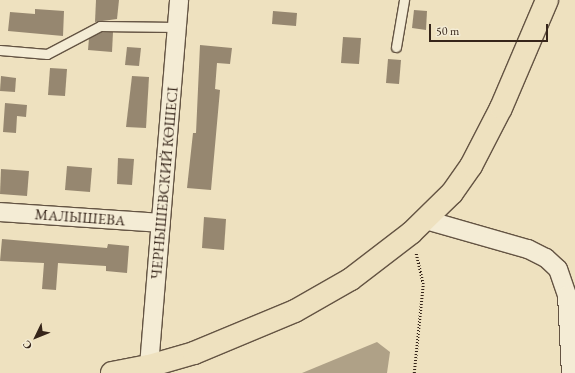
<!DOCTYPE html>
<meta charset="utf-8">
<style>
body{margin:0}
#map{position:relative;width:575px;height:373px;overflow:hidden;background:#eee1bf;font-family:"EB Garamond",serif}
div>[style]{position:absolute}
[style*='--x']{left:calc(var(--x)*1px);top:calc(var(--y)*1px);width:calc(var(--w)*1px);rotate:calc(var(--a)*1deg)}
.water>*{inset:0;background:#afa187}
.building>*{inset:0;background:#968770}
.path>*{height:2.5px;margin-top:-1.25px;transform-origin:0;background:repeating-linear-gradient(90deg,#36251a 0 1px,transparent 0 3px)}
.roads{filter:drop-shadow(1px 0 #645443) drop-shadow(-1px 0 #645443) drop-shadow(0 1px #645443) drop-shadow(0 -1px #645443)}
.lane>*{height:9px;margin:-4.5px;padding:0 4.5px;transform-origin:4.5px;border-radius:4.5px;background:#f4ecd5}
.street>*{height:18px;margin:-9px;padding:0 9px;transform-origin:9px;border-radius:9px;background:#f4ecd5}
.highway>*{height:22px;margin:-11px;padding:0 11px;transform-origin:11px;border-radius:11px;background:#eee1bf}
span{translate:-50% -50%;white-space:nowrap;text-align:center;line-height:1.15;-webkit-text-stroke:3px #f4ecd5;paint-order:stroke}
.street-label{font-size:15px;color:#36251a}
.north{position:absolute;left:16px;top:317px;width:40px;height:40px;-webkit-text-stroke:3px #f4ecd5;paint-order:stroke;rotate:227deg;font-size:11px;font-weight:700;line-height:16px;text-align:center;color:#36251a}
.north::after{content:'';display:block;margin:auto;width:14px;height:18px;background:#36251a;clip-path:polygon(50% 0,100% 100%,50% 72%,0 100%)}
.scale{position:absolute;left:429px;top:24px;width:119px;height:18px;box-sizing:border-box;border:2px solid #36251a;border-top:0;padding-left:5px;font-size:12px;line-height:14px;white-space:nowrap;color:#36251a;-webkit-text-stroke:3px #f4ecd5;paint-order:stroke}
</style>
<div id="map">
<div class="water">
<i style="clip-path:polygon(377px 342px,390px 352px,387px 373px,302px 373px)"></i>
</div>
<div class="building">
<i style="clip-path:polygon(96px 0,119px 0,117px 19px,95px 22px)"></i>
<i style="clip-path:polygon(35px 9px,64px 11px,63px 36px,8px 31px,10px 12px,35px 14px)"></i>
<i style="clip-path:polygon(414px 10px,427px 11px,426px 30px,412px 28px)"></i>
<i style="clip-path:polygon(273px 11px,297px 13px,296px 26px,272px 24px)"></i>
<i style="clip-path:polygon(101px 32px,113px 32px,112px 52px,88px 50px,89px 38px)"></i>
<i style="clip-path:polygon(343px 37px,361px 38px,359px 64px,341px 63px)"></i>
<i style="clip-path:polygon(200px 45px,232px 48px,230px 64px,217px 63px,215px 89px,220px 90px,211px 190px,187px 188px,193px 133px,196px 133px)"></i>
<i style="clip-path:polygon(127px 47px,141px 48px,139px 66px,125px 65px)"></i>
<i style="clip-path:polygon(388px 59px,401px 60px,399px 84px,386px 83px)"></i>
<i style="clip-path:polygon(50px 68px,67px 69px,65px 96px,48px 95px)"></i>
<i style="clip-path:polygon(1px 76px,16px 78px,15px 92px,0 91px)"></i>
<i style="clip-path:polygon(132px 76px,149px 77px,146px 128px,126px 127px)"></i>
<i style="clip-path:polygon(5px 103px,27px 105px,26px 117px,17px 116px,16px 133px,3px 132px)"></i>
<i style="clip-path:polygon(118px 158px,134px 159px,132px 185px,117px 184px)"></i>
<i style="clip-path:polygon(67px 166px,92px 168px,90px 192px,65px 190px)"></i>
<i style="clip-path:polygon(1px 169px,29px 171px,27px 196px,0 194px)"></i>
<i style="clip-path:polygon(204px 217px,226px 219px,224px 250px,202px 248px)"></i>
<i style="clip-path:polygon(2px 239px,107px 248px,108px 244px,129px 246px,127px 273px,106px 271px,106px 266px,58px 263px,56px 290px,42px 289px,44px 263px,0 261px)"></i>
</div>
<div class="path">
<i style="--x:414;--y:373;--w:89;--a:-84.2"></i>
<i style="--x:423;--y:284;--w:32;--a:-103"></i>
</div>
<div class="roads">
<div class="lane">
<i style="--x:396;--y:47;--w:48;--a:-80.3"></i>
<i style="--x:0;--y:50;--w:47;--a:4.9"></i>
<i style="--x:47;--y:54;--w:60;--a:-27.8"></i>
<i style="--x:100;--y:26;--w:77;--a:0.7"></i>
</div>
<div class="street">
<i style="--x:0;--y:212;--w:161;--a:3.9"></i>
<i style="--x:426;--y:220;--w:106;--a:15.9"></i>
<i style="--x:528;--y:249;--w:20;--a:27"></i>
<i style="--x:546;--y:258;--w:16;--a:43"></i>
<i style="--x:558;--y:269;--w:28;--a:71"></i>
<i style="--x:567;--y:295;--w:78;--a:87.1"></i>
<i style="--x:149;--y:366;--w:367;--a:-85.3"></i>
</div>
<div class="highway">
<i style="--x:112;--y:373;--w:38;--a:-11"></i>
<i style="--x:149;--y:366;--w:47;--a:-16.1"></i>
<i style="--x:194;--y:353;--w:109;--a:-22.6"></i>
<i style="--x:295;--y:311;--w:64;--a:-29.7"></i>
<i style="--x:351;--y:279;--w:76;--a:-37.5"></i>
<i style="--x:411;--y:233;--w:57;--a:-44.3"></i>
<i style="--x:452;--y:193;--w:33;--a:-55"></i>
<i style="--x:471;--y:166;--w:65;--a:-62.7"></i>
<i style="--x:501;--y:108;--w:117;--a:-66.9"></i>
</div>
</div>
<div class="street-label">
<span style="left:164px;top:183px;rotate:-85deg">ЧЕРНЫШЕВСКИЙ КӨШЕСІ</span>
<span style="left:80px;top:217px;rotate:4deg">МАЛЫШЕВА</span>
</div>
<div class="north">С</div>
<div class="scale">50 m</div>
</div>
